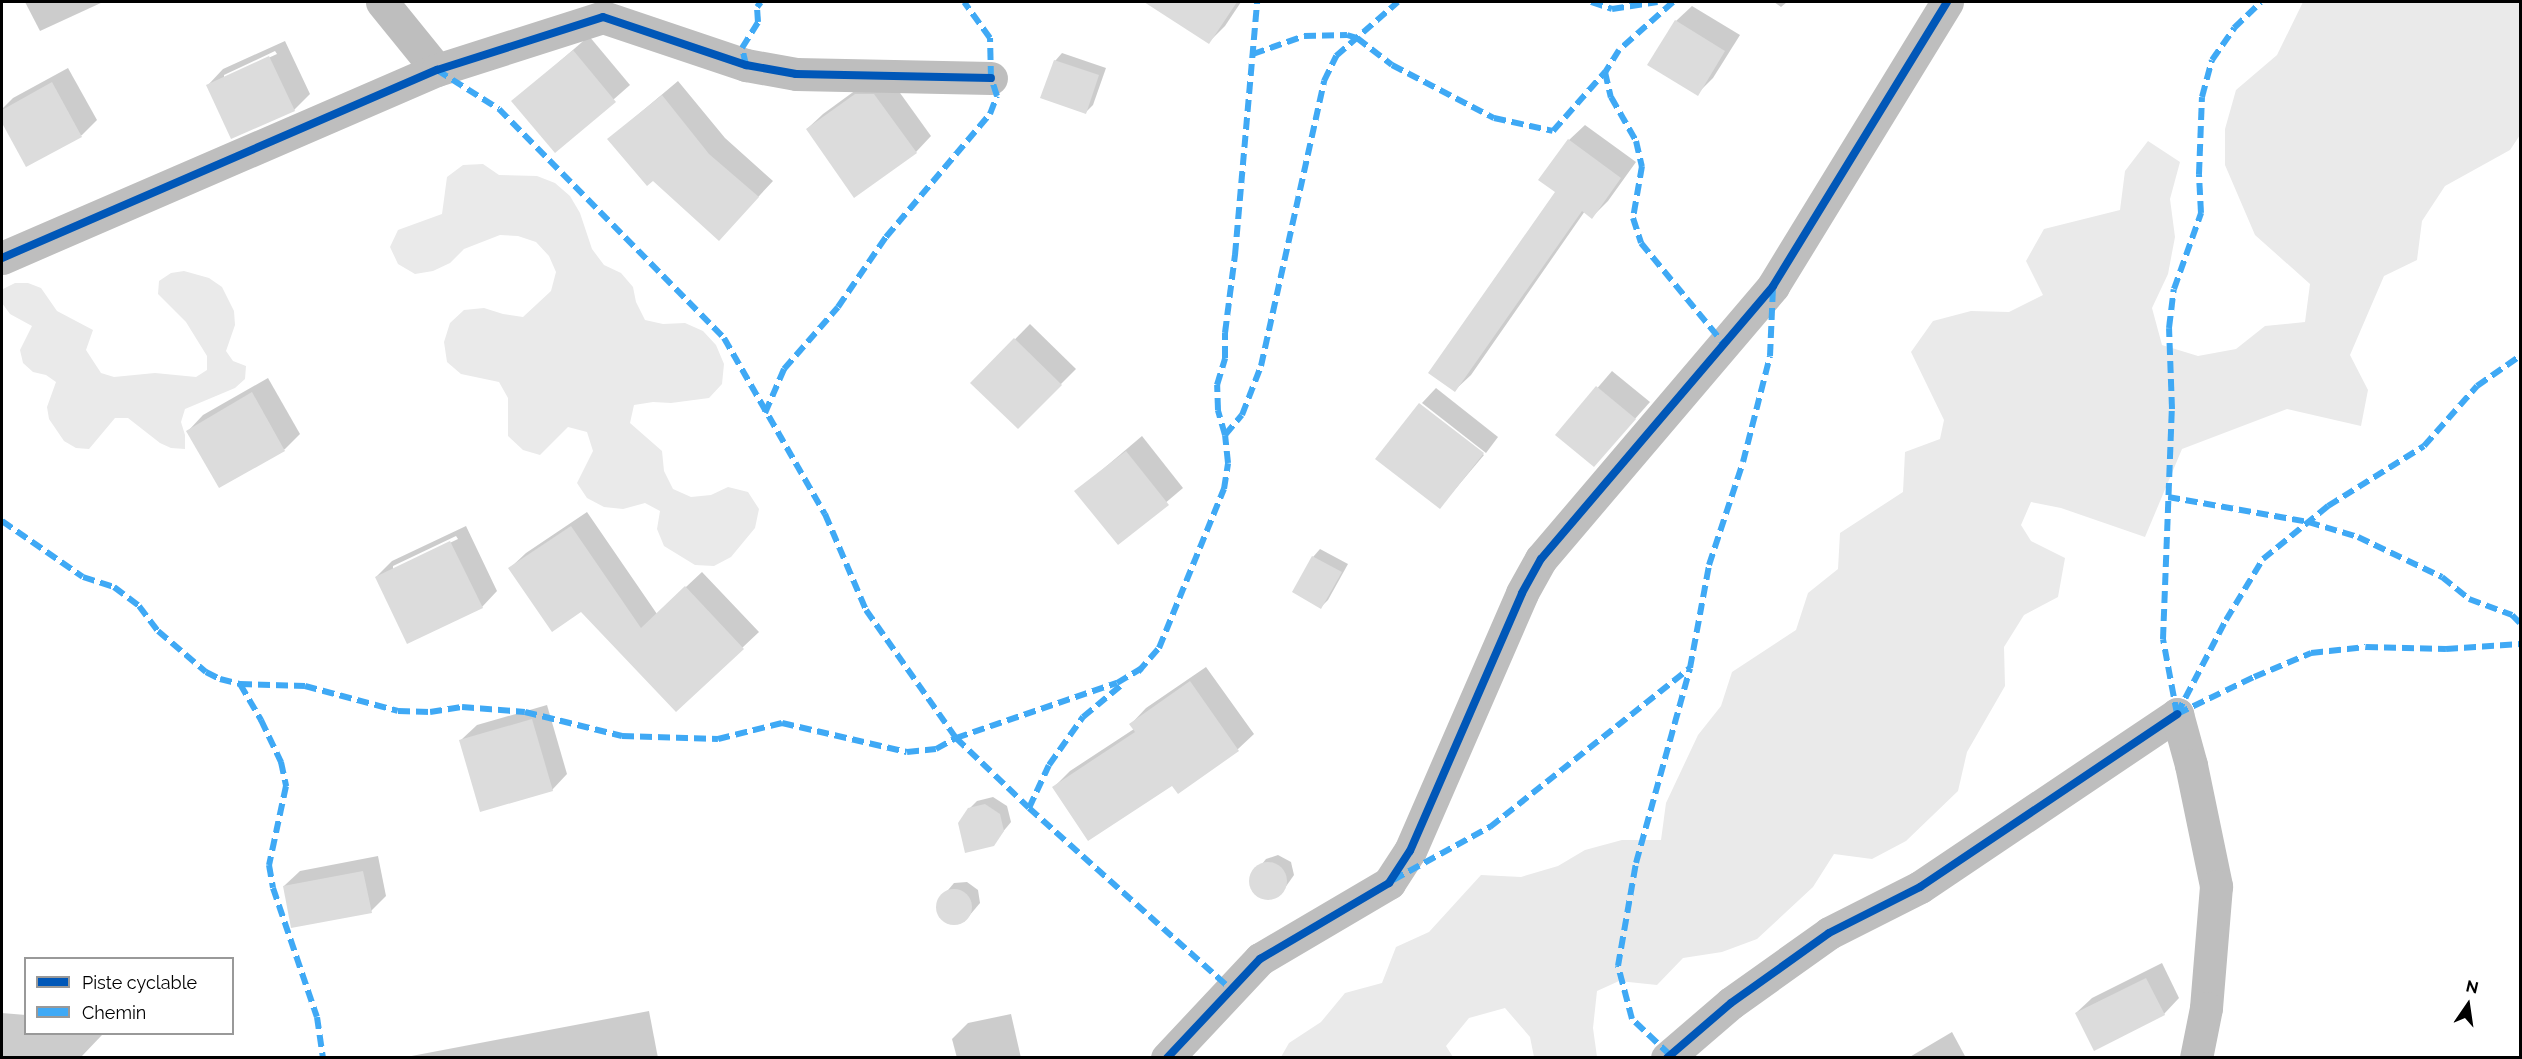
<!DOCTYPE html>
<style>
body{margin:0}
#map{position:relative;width:2522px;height:1059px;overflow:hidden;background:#fff;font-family:Raleway,sans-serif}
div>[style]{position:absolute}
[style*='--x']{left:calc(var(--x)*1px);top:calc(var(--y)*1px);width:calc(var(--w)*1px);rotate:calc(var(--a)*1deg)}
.green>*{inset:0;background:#eaeaea}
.shadow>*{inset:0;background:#0003}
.building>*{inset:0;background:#dcdcdc}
.round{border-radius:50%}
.minor>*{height:33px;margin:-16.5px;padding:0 16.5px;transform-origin:16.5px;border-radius:16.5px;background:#bebebe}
.quiet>*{height:6px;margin-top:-3px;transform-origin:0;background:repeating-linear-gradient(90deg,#3fa9f5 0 12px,transparent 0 18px)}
.cycleway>*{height:8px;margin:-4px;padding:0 4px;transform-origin:4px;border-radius:4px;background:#0057b8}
span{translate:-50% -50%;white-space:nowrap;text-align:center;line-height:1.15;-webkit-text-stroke:5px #fff;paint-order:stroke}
.frame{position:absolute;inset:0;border:3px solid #000;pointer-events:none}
.legend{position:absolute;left:24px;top:957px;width:210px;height:78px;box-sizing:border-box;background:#fff;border:2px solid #999;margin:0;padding:8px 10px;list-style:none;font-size:18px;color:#000}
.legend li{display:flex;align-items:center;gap:12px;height:30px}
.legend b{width:30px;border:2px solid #999}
.north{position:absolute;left:2438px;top:975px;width:60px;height:60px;-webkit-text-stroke:4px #fff;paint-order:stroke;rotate:13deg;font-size:16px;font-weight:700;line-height:24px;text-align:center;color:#000}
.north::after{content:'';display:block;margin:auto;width:21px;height:27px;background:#000;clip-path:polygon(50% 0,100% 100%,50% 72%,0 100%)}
</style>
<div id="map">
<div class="green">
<i style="clip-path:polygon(2303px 2px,2520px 2px,2520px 135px,2510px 150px,2445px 186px,2422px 221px,2417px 260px,2384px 276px,2350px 355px,2368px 390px,2361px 426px,2287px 409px,2182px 449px,2145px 537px,2061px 508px,2031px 502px,2021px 525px,2031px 541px,2065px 558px,2058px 597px,2024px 615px,2004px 647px,2005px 686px,1967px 752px,1958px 791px,1906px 841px,1872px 859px,1834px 854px,1813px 887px,1757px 939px,1722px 952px,1683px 958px,1657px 985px,1619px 981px,1597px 991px,1593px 1028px,1597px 1057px,1534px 1057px,1530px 1037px,1505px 1008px,1469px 1018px,1446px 1046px,1453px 1057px,1281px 1057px,1289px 1043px,1321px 1022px,1345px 993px,1382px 983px,1396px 947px,1429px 932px,1481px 875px,1521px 877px,1558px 866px,1585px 850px,1622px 840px,1661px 840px,1666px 803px,1698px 735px,1721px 706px,1732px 672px,1796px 630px,1808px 593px,1838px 569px,1840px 533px,1903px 492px,1905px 452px,1940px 439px,1944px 420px,1911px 352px,1933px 321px,1971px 311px,2009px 312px,2043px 295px,2026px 261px,2044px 229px,2120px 210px,2125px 171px,2148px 141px,2180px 162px,2170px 199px,2175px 237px,2168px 274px,2152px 308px,2162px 345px,2198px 356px,2236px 349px,2265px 326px,2305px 322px,2310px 284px,2255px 235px,2225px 165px,2225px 129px,2236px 90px,2277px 55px)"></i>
<i style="clip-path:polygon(483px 164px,499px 175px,537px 176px,555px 183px,570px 196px,580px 213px,592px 249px,604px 265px,621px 273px,633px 287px,636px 302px,645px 320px,663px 324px,685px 323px,703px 331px,716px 345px,724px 364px,722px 384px,709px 398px,671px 403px,653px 402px,634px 405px,630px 423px,662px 451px,664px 471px,673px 489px,691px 497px,711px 495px,728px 487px,748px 492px,759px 509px,755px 528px,731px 557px,714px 566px,695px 565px,664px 546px,657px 529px,660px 511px,645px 503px,623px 509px,604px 507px,587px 498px,577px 483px,593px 451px,587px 432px,568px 427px,540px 455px,523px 450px,508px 436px,508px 398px,499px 382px,461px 374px,447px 362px,444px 342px,450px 323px,464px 310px,484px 308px,503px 314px,523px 317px,551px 291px,556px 272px,549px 256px,536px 242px,518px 236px,500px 235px,464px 249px,450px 263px,433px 271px,415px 274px,398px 264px,390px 247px,398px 230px,442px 214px,447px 177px,463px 165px)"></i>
<i style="clip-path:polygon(184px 271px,209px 278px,222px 287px,234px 311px,235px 325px,226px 351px,233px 361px,246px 366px,245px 379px,235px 388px,185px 409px,181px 422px,185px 435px,185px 449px,171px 448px,160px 443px,128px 418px,115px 418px,89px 449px,76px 448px,64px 441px,49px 419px,47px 407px,56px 382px,46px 375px,33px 372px,23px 363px,20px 350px,32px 326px,10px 314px,2px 303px,3px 289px,15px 283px,28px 283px,41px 288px,57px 311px,93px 330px,86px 350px,101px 373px,114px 377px,155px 373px,196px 377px,207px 370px,207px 356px,186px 322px,158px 294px,159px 281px,171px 273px)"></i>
</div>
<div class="shadow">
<i style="clip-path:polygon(25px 2px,103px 2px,40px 31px)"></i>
<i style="clip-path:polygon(1166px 2px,1241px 2px,1225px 26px,1209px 42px,1160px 10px)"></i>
<i style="clip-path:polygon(1774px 2px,1787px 2px,1781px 7px)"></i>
<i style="clip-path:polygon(1692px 6px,1740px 35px,1713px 78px,1697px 94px,1676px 21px)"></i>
<i style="clip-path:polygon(589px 36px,630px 85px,555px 151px,513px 102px)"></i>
<i style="clip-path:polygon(evenodd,285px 41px,310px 94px,294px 110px,208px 85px,223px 69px,285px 41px,275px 51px,277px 54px,224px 78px,224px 75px,275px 51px)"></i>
<i style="clip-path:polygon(1062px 53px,1106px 68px,1093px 105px,1086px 112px,1055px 61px)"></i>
<i style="clip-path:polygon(68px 68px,97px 120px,82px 135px,27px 165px,2px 120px,2px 109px,13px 98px)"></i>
<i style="clip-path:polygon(871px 79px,890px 79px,931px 136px,916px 152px,807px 129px,823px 114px)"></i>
<i style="clip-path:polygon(678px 81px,725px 138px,773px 181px,719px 239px,609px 139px)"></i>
<i style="clip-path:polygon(1585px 125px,1636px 162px,1608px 201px,1592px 217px,1585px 211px,1471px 375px,1455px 390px,1557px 192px,1569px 140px)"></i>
<i style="clip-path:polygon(1030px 324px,1076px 369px,1018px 427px,972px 383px)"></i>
<i style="clip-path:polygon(1612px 371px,1650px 402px,1594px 465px,1557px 435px)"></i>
<i style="clip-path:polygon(268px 378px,300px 434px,285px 449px,219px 486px,188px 431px,203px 415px)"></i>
<i style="clip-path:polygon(1436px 388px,1498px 437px,1486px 453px,1422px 403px)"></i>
<i style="clip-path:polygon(1420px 405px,1484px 455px,1440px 507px)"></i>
<i style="clip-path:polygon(1142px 436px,1183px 488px,1118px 543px,1076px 492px)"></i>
<i style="clip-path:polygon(587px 512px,657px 614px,702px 572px,759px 632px,676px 710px,581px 610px,510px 568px,526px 553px)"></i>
<i style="clip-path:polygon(evenodd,466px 526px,497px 591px,482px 607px,376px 577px,392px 561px,466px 526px,456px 536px,458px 539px,393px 570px,393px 566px,456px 536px)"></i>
<i style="clip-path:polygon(1320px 549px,1348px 564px,1328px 600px,1321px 607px,1313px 557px)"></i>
<i style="clip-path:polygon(1206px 667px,1254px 734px,1238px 749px,1178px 791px,1173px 784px,1054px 787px,1070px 771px,1134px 729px,1131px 724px,1146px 708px)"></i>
<i style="clip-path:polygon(547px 705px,567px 774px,552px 790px,461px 740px,477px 725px)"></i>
<i style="clip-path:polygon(993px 797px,1007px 806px,1011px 822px,993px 844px,969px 809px,977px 801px)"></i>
<i style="clip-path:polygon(1278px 855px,1291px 862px,1294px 875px,1280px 895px,1265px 899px,1253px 892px,1250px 879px,1266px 859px)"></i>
<i style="clip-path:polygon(378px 856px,386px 896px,371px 911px,284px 886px,300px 871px)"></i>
<i style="clip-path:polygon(967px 882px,978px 890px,980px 903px,964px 922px,950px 924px,939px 917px,937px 903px,954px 883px)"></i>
<i style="clip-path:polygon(2162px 963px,2179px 998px,2164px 1014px,2076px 1013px,2092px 998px)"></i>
<i style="clip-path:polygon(649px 1011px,658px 1058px,401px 1058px)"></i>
<i style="clip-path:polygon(2px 1013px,26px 1015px,26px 1034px,102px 1035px,82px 1056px,73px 1058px,2px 1058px)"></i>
<i style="clip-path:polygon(1011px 1014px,1021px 1058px,957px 1058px,952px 1039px,968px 1023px)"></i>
<i style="clip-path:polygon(1952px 1032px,1966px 1058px,1908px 1058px)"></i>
</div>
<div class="building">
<i style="clip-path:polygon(1144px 2px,1237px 2px,1209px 44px)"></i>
<i style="clip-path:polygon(1675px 20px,1725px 51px,1698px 96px,1647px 65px)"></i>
<i style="clip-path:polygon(573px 50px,616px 102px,555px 153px,511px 101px)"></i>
<i style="clip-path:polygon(269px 56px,295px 111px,231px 139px,206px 85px)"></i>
<i style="clip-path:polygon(1054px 60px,1099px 75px,1086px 114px,1040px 98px)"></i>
<i style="clip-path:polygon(52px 82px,82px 137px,26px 167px,2px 123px,2px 110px)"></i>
<i style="clip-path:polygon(855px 94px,874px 94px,917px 153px,854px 198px,806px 129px)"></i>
<i style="clip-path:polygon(662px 95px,709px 154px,759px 197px,719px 241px,653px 181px,647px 186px,607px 139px)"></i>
<i style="clip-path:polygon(1568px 139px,1621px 178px,1592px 219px,1582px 211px,1455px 392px,1428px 373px,1555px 192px,1538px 180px)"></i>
<i style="clip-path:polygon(1014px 338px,1062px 385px,1018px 429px,970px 383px)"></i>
<i style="clip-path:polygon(1596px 386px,1636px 419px,1594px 467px,1555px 435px)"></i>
<i style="clip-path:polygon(252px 392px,285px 451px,219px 488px,186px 431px)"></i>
<i style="clip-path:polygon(1419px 403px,1484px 453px,1440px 509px,1375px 459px)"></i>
<i style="clip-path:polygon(1126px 451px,1169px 505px,1118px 545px,1074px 491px)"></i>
<i style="clip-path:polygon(571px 526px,641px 628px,685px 586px,744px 649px,676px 712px,581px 612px,552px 632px,508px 568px)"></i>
<i style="clip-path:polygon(450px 541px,483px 608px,407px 644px,375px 577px)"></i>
<i style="clip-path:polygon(1312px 556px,1342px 572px,1321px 609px,1292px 592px)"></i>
<i style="clip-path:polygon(1190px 681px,1239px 751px,1178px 794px,1172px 786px,1088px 841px,1052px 787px,1135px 732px,1129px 724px)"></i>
<i style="clip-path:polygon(532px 719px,553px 791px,480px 812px,459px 740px)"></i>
<i style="clip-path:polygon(985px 804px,1000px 814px,1004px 831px,994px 846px,965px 853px,958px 823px,968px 808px)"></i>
<i class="round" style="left:1249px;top:862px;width:38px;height:38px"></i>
<i style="clip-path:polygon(363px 871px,372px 913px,291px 928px,283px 886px)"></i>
<i class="round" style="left:936px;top:889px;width:36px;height:36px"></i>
<i style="clip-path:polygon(2146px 978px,2165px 1015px,2094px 1051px,2075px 1013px)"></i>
</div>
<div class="minor">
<i style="--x:382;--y:2;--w:87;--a:51"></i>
<i style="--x:2;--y:258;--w:474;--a:-23.4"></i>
<i style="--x:437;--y:70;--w:174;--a:-17.7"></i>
<i style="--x:603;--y:17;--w:151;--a:18.6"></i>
<i style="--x:746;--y:65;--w:51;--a:10.2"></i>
<i style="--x:796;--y:74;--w:195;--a:1.2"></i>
<i style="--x:1167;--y:1058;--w:136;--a:-46.8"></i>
<i style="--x:1260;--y:959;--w:150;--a:-30.5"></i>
<i style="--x:1389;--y:883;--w:38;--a:-57"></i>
<i style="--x:1410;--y:851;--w:281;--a:-66.5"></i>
<i style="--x:1522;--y:593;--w:39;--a:-61"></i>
<i style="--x:1541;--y:559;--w:358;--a:-49.6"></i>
<i style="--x:1773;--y:286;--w:333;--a:-58.5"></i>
<i style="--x:1667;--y:1058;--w:84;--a:-40.7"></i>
<i style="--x:1731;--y:1003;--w:120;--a:-35.5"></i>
<i style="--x:1829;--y:933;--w:102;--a:-26.8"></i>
<i style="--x:1920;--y:887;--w:310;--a:-33.9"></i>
<i style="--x:2177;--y:714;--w:53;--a:74.6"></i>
<i style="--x:2191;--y:765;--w:124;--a:78.3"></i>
<i style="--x:2216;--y:886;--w:122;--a:94.7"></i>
<i style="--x:2206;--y:1008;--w:51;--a:101.3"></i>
</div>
<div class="quiet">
<i style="--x:1591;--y:2;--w:22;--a:18"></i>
<i style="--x:1612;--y:9;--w:46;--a:-8.8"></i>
<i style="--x:1673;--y:2;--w:72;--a:138.4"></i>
<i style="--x:1619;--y:50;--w:26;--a:122"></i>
<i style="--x:1605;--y:72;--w:26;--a:77"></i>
<i style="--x:1611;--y:97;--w:51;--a:60.4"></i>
<i style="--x:1636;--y:141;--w:26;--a:77"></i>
<i style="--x:1642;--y:166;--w:53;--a:99.8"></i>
<i style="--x:1633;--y:218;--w:26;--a:72"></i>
<i style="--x:1641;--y:243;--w:129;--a:50.6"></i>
<i style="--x:1253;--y:54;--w:54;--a:-19.4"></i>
<i style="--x:1304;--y:36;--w:43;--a:-1.3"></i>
<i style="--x:1347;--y:35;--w:10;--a:17"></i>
<i style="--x:1357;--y:38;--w:44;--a:37.6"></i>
<i style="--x:1392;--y:65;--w:115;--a:27.5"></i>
<i style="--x:1494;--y:118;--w:60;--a:12.4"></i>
<i style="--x:1553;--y:131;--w:79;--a:-48.6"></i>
<i style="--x:746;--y:65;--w:17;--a:-103"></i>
<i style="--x:742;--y:48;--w:31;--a:-58"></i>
<i style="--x:758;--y:22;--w:15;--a:-94"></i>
<i style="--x:757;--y:7;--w:6;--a:-51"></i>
<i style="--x:437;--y:70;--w:73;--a:32.2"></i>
<i style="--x:499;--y:109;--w:321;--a:45.5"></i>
<i style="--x:724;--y:338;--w:203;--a:60.2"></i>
<i style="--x:825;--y:514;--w:104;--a:66.9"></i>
<i style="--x:866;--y:610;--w:156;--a:54.9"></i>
<i style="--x:956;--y:738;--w:101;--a:43.8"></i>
<i style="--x:1029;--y:808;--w:271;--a:41.9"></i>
<i style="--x:765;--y:413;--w:48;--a:-66.6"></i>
<i style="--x:784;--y:369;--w:82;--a:-48.9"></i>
<i style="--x:838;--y:307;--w:85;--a:-55.6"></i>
<i style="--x:886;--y:237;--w:161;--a:-49.8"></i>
<i style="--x:990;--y:114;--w:19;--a:-69"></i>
<i style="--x:997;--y:96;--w:19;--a:-108"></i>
<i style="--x:991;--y:78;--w:40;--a:-91.4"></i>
<i style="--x:990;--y:38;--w:44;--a:-125.8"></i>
<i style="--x:1225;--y:435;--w:26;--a:-50"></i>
<i style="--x:1242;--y:415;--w:53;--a:-68.8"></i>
<i style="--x:1261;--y:366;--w:292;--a:-77.5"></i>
<i style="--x:1324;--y:81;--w:28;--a:-64"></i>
<i style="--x:1336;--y:56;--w:82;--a:-41.1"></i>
<i style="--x:2168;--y:497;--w:142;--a:10.1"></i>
<i style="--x:2308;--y:522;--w:52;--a:16.7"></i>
<i style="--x:2358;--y:537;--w:93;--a:25.5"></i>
<i style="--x:2442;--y:577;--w:35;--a:39"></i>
<i style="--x:2469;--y:599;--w:46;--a:20.4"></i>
<i style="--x:2512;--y:615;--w:11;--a:45"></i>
<i style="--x:2;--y:521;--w:98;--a:34.7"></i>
<i style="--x:83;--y:577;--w:33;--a:18"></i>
<i style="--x:114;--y:587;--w:31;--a:37"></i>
<i style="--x:139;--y:606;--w:31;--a:53"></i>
<i style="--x:158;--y:631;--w:63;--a:40.5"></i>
<i style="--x:206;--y:672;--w:16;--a:27"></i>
<i style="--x:220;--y:679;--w:21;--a:14"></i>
<i style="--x:240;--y:684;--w:65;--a:1.8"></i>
<i style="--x:305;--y:686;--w:96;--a:15"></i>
<i style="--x:398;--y:711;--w:32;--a:2"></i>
<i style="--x:430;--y:712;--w:32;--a:-9"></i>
<i style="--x:462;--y:707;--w:63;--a:4.5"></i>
<i style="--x:525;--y:712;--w:100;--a:13.9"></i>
<i style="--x:622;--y:736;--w:96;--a:1.8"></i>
<i style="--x:718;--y:739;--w:66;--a:-14"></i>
<i style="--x:782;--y:723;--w:128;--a:13.1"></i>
<i style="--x:907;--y:752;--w:29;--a:-6"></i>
<i style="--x:936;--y:749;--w:23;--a:-29"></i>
<i style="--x:956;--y:738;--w:170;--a:-18.9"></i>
<i style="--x:1117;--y:683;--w:29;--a:-31"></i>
<i style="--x:1138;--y:672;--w:32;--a:-49"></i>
<i style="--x:1159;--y:648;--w:172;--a:-67.8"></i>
<i style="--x:1224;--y:489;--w:26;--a:-81"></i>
<i style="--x:1228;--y:463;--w:28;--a:-96"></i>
<i style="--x:1225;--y:435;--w:26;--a:-106"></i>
<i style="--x:1218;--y:410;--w:25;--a:-92"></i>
<i style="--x:1217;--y:385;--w:28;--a:-73"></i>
<i style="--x:1225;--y:358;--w:25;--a:-90"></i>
<i style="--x:1225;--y:333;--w:79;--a:-82.7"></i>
<i style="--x:1235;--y:255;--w:254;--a:-85"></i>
<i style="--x:240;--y:684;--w:42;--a:59.7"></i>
<i style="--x:261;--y:720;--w:47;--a:64.5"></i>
<i style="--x:281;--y:762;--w:25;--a:78"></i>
<i style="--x:286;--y:786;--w:81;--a:102.1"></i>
<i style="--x:269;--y:865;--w:23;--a:80"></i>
<i style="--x:273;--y:888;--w:136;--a:71.2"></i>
<i style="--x:317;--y:1017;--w:41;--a:81.7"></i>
<i style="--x:2177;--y:714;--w:76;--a:-100.6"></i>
<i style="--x:2163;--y:639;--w:230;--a:-87.8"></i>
<i style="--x:2172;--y:409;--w:81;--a:-92.1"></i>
<i style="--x:2169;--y:328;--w:39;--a:-83"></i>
<i style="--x:2174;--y:289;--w:81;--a:-70.4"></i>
<i style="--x:2201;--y:213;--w:39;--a:-93"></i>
<i style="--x:2199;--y:174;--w:77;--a:-87.8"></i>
<i style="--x:2202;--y:97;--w:38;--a:-75"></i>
<i style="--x:2212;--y:60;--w:39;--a:-55"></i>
<i style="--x:2234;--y:28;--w:37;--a:-44"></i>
<i style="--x:2177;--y:714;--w:106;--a:-62.5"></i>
<i style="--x:2226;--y:620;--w:71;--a:-58.8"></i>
<i style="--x:2263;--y:559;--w:84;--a:-39.2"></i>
<i style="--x:2328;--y:506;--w:113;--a:-32"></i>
<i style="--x:2424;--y:446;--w:80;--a:-48.5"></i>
<i style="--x:2477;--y:386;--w:52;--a:-34.9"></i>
<i style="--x:2177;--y:714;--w:85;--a:-25.7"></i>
<i style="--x:2254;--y:677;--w:62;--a:-22.8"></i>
<i style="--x:2311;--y:653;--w:55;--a:-6.2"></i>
<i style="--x:2366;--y:647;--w:80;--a:1.4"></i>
<i style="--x:2446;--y:649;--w:74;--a:-3.9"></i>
<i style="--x:1029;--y:808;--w:47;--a:-65.1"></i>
<i style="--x:1049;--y:765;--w:59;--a:-54.7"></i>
<i style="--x:1083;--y:717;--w:53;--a:-39.7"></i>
<i style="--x:1393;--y:880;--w:111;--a:-28.7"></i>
<i style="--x:1490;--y:827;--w:256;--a:-38.5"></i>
<i style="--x:1670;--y:1055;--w:52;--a:-136.5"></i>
<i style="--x:1632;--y:1019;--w:55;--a:-104.8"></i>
<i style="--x:1618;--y:966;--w:105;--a:-80.1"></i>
<i style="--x:1636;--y:863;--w:202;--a:-74.5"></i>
<i style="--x:1690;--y:668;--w:105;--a:-79.5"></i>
<i style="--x:1709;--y:565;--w:108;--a:-71.7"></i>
<i style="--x:1743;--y:462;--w:109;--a:-75.7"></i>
<i style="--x:1770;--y:356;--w:70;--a:-87.5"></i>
</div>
<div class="cycleway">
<i style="--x:2;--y:258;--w:474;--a:-23.4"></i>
<i style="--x:437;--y:70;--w:174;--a:-17.7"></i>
<i style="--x:603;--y:17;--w:151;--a:18.6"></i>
<i style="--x:746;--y:65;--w:51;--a:10.2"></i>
<i style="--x:796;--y:74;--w:195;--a:1.2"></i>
<i style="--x:1167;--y:1058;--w:136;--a:-46.8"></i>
<i style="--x:1260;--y:959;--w:150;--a:-30.5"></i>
<i style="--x:1389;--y:883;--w:38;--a:-57"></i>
<i style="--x:1410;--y:851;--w:281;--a:-66.5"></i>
<i style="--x:1522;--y:593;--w:39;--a:-61"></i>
<i style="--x:1541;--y:559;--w:358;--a:-49.6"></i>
<i style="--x:1773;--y:286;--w:333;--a:-58.5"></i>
<i style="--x:1667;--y:1058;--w:84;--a:-40.7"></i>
<i style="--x:1731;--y:1003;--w:120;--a:-35.5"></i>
<i style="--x:1829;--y:933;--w:102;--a:-26.8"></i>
<i style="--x:1920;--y:887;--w:310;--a:-33.9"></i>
</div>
<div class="frame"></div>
<ul class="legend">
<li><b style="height:8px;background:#0057b8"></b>Piste cyclable</li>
<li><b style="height:8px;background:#3fa9f5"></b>Chemin</li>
</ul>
<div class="north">N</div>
</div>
